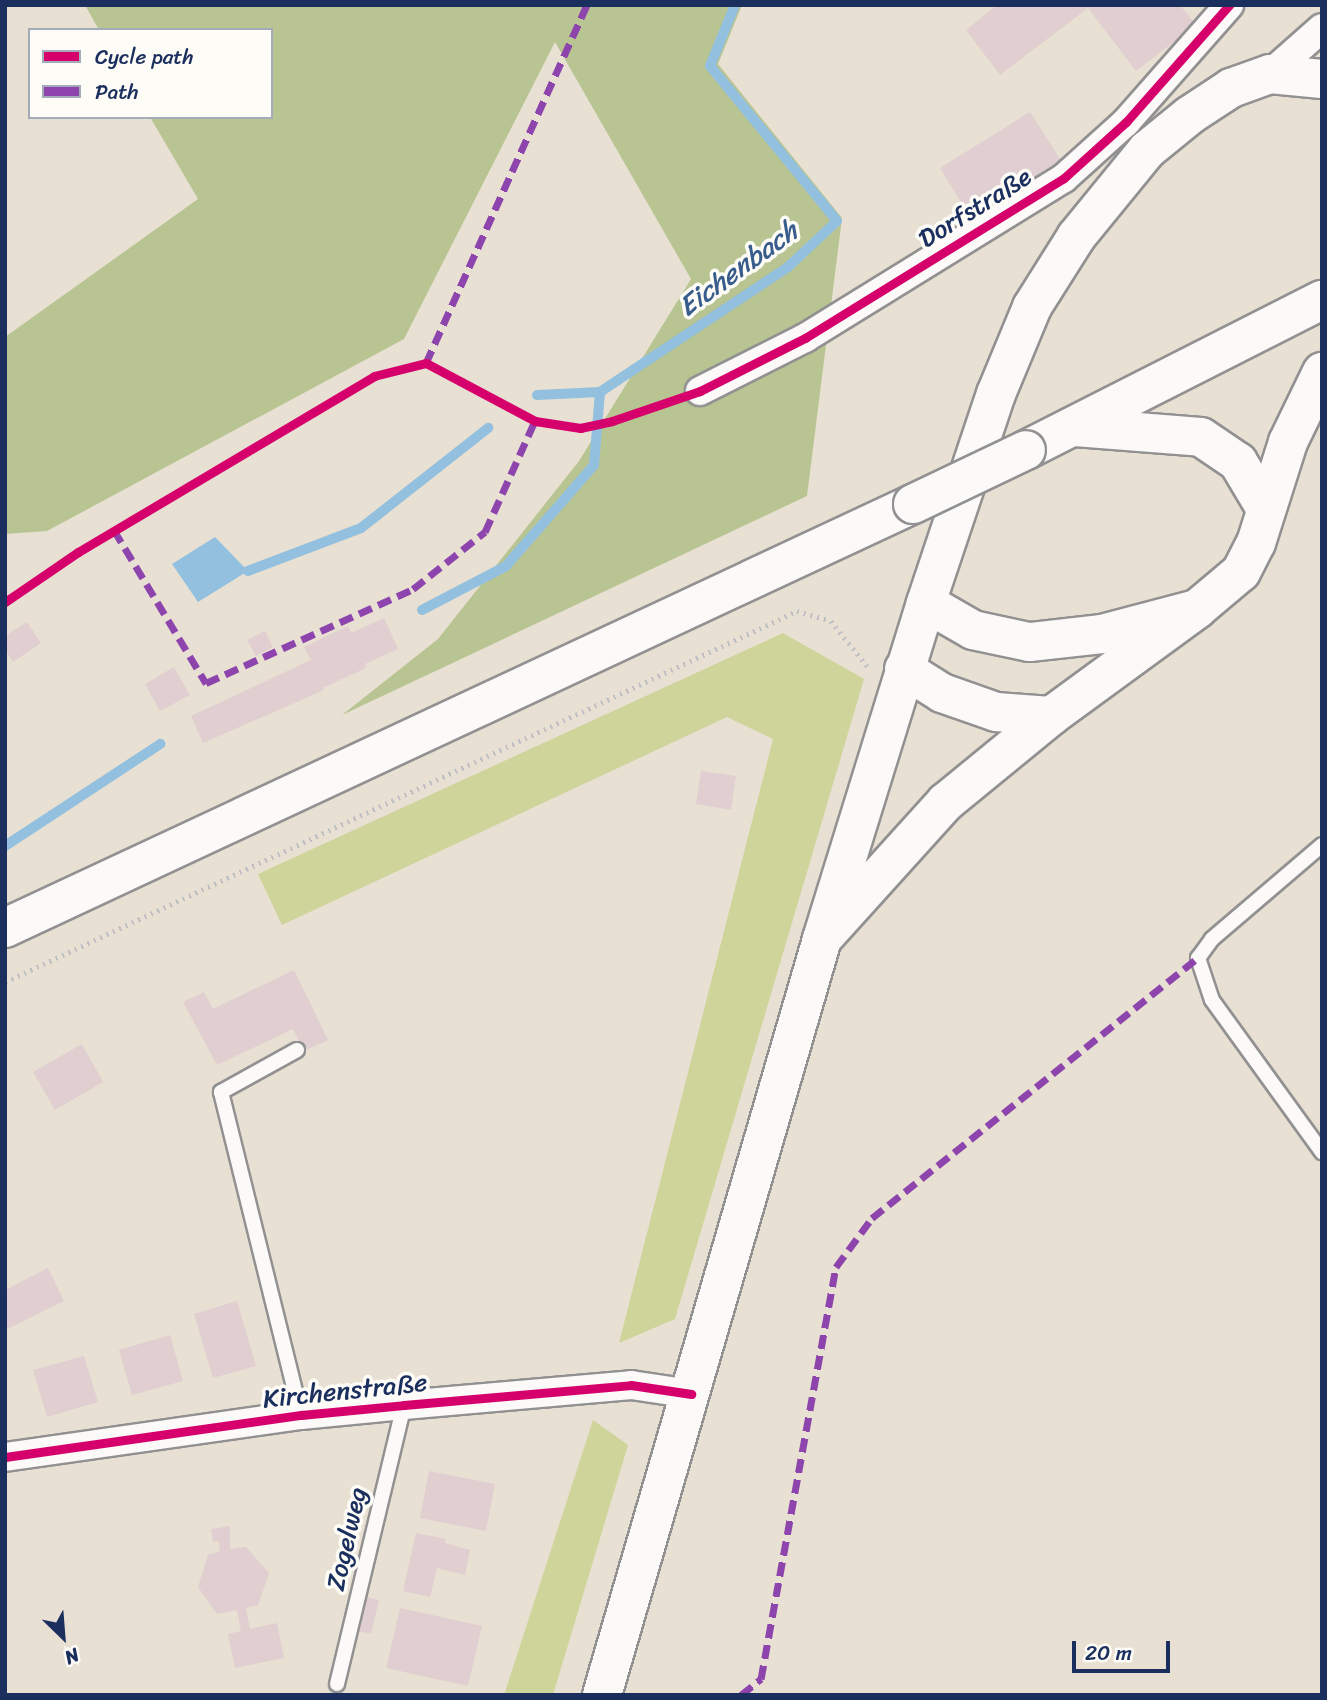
<!DOCTYPE html>
<meta charset="utf-8">
<style>
body{margin:0}
#map{position:relative;width:1327px;height:1700px;overflow:hidden;background:#e8e0d2;font-family:Sriracha,sans-serif}
div>[style]{position:absolute}
[style*='--x']{left:calc(var(--x)*1px);top:calc(var(--y)*1px);width:calc(var(--w)*1px);rotate:calc(var(--a)*1deg)}
.green>*{inset:0;background:#cfd49a}
.forest>*{inset:0;background:#b9c493}
.water>*{inset:0;background:#93c0df}
.stream>*{height:10px;margin:-5px;padding:0 5px;transform-origin:5px;border-radius:5px;background:#93c0df}
.building>*{inset:0;background:#e1ced0}
.path>*{height:4.5px;margin-top:-2.25px;transform-origin:0;background:repeating-linear-gradient(90deg,#bfc0c2 0 2px,transparent 0 7px)}
.roads{filter:drop-shadow(2px 0 #929192) drop-shadow(-2px 0 #929192) drop-shadow(0 2px #929192) drop-shadow(0 -2px #929192)}
.lane>*{height:14px;margin:-7px;padding:0 7px;transform-origin:7px;border-radius:7px;background:#fcfaf8}
.street>*{height:28px;margin:-14px;padding:0 14px;transform-origin:14px;border-radius:14px;background:#fcfaf8}
.secondary>*{height:38px;margin:-19px;padding:0 19px;transform-origin:19px;border-radius:19px;background:#fcfaf8}
.primary>*{height:38px;margin:-19px;padding:0 19px;transform-origin:19px;border-radius:19px;background:#fcfaf8}
.bridges{filter:drop-shadow(2px 0 #929192) drop-shadow(-2px 0 #929192) drop-shadow(0 2px #929192) drop-shadow(0 -2px #929192)}
.primary-bridge>*{height:38px;margin:-19px;padding:0 19px;transform-origin:19px;border-radius:19px;background:#fcfaf8}
.quiet>*{height:7px;margin-top:-3.5px;transform-origin:0;background:repeating-linear-gradient(90deg,#8e44ad 0 14px,transparent 0 21px)}
.cycleway>*{height:9px;margin:-4.5px;padding:0 4.5px;transform-origin:4.5px;border-radius:4.5px;background:#d6006c}
span{translate:-50% -50%;white-space:nowrap;text-align:center;line-height:1.15;-webkit-text-stroke:7px #fdfcf7;paint-order:stroke}
.street-label{font-size:26px;color:#1b2f5e}
.water-label{font-size:28px;color:#385d8d;font-style:italic}
.frame{position:absolute;inset:0;border:7px solid #1b2f5e;pointer-events:none}
.legend{position:absolute;left:28px;top:28px;width:245px;height:91px;box-sizing:border-box;background:#fdfcf7;border:2px solid #a3aaba;margin:0;padding:9px 12px;list-style:none;font-size:21px;color:#1b2f5e}
.legend li{display:flex;align-items:center;gap:14px;height:35px}
.legend b{width:35px;border:2px solid #a3aaba}
.north{position:absolute;left:28px;top:1602px;width:70px;height:70px;-webkit-text-stroke:5px #fdfcf7;paint-order:stroke;rotate:155deg;font-size:19px;font-weight:700;line-height:28px;text-align:center;color:#1b2f5e}
.north::after{content:'';display:block;margin:auto;width:24px;height:32px;background:#1b2f5e;clip-path:polygon(50% 0,100% 100%,50% 72%,0 100%)}
.scale{position:absolute;left:1072px;top:1641px;width:98px;height:32px;box-sizing:border-box;border:4px solid #1b2f5e;border-top:0;padding-left:9px;font-size:21px;line-height:24px;white-space:nowrap;color:#1b2f5e;-webkit-text-stroke:5px #fdfcf7;paint-order:stroke}
</style>
<div id="map">
<div class="green">
<i style="clip-path:polygon(783px 633px,864px 679px,675px 1319px,619px 1343px,773px 739px,727px 717px,282px 925px,258px 874px)"></i>
<i style="clip-path:polygon(593px 1420px,628px 1445px,553px 1695px,504px 1695px)"></i>
</div>
<div class="forest">
<i style="clip-path:polygon(85px 5px,742px 5px,718px 64px,842px 218px,807px 496px,342px 715px,438px 639px,579px 461px,691px 279px,555px 42px,404px 339px,47px 531px,5px 534px,5px 337px,198px 199px,150px 117px,271px 117px,271px 30px,99px 30px)"></i>
</div>
<div class="water">
<i style="clip-path:polygon(215px 537px,248px 571px,198px 602px,172px 564px)"></i>
</div>
<div class="stream">
<i style="--x:537;--y:395;--w:63;--a:-2.7"></i>
<i style="--x:600;--y:392;--w:226;--a:-33.6"></i>
<i style="--x:788;--y:267;--w:67;--a:-43.2"></i>
<i style="--x:837;--y:221;--w:200;--a:-129.3"></i>
<i style="--x:710;--y:66;--w:66;--a:-67.7"></i>
<i style="--x:248;--y:571;--w:121;--a:-20.8"></i>
<i style="--x:361;--y:528;--w:162;--a:-38.2"></i>
<i style="--x:422;--y:610;--w:95;--a:-27.6"></i>
<i style="--x:506;--y:566;--w:134;--a:-48.9"></i>
<i style="--x:594;--y:465;--w:73;--a:-85.3"></i>
<i style="--x:5;--y:846;--w:186;--a:-33.3"></i>
</div>
<div class="building">
<i style="clip-path:polygon(997px 5px,1180px 5px,1196px 25px,1136px 71px,1088px 8px,1000px 75px,966px 30px)"></i>
<i style="clip-path:polygon(1030px 112px,1064px 165px,973px 222px,940px 168px)"></i>
<i style="clip-path:polygon(384px 618px,398px 649px,365px 664px,366px 668px,323px 688px,324px 690px,203px 743px,191px 716px,311px 660px,304px 647px,348px 626px,351px 633px)"></i>
<i style="clip-path:polygon(27px 622px,41px 643px,13px 662px,5px 650px,5px 636px)"></i>
<i style="clip-path:polygon(265px 631px,273px 647px,256px 656px,247px 640px)"></i>
<i style="clip-path:polygon(174px 667px,190px 695px,160px 711px,145px 684px)"></i>
<i style="clip-path:polygon(701px 771px,736px 776px,731px 810px,696px 804px)"></i>
<i style="clip-path:polygon(294px 970px,328px 1040px,304px 1051px,293px 1029px,217px 1065px,183px 1002px,204px 992px,213px 1009px)"></i>
<i style="clip-path:polygon(82px 1044px,103px 1082px,55px 1110px,33px 1072px)"></i>
<i style="clip-path:polygon(48px 1268px,64px 1301px,5px 1330px,5px 1290px)"></i>
<i style="clip-path:polygon(237px 1301px,256px 1366px,213px 1378px,194px 1314px)"></i>
<i style="clip-path:polygon(170px 1335px,183px 1381px,132px 1395px,119px 1350px)"></i>
<i style="clip-path:polygon(84px 1356px,98px 1402px,47px 1417px,33px 1370px)"></i>
<i style="clip-path:polygon(429px 1471px,495px 1484px,486px 1531px,420px 1518px)"></i>
<i style="clip-path:polygon(230px 1526px,230px 1549px,246px 1547px,269px 1573px,258px 1605px,246px 1608px,250px 1629px,277px 1623px,284px 1658px,235px 1668px,228px 1634px,241px 1631px,237px 1610px,217px 1614px,198px 1587px,208px 1555px,220px 1551px,218px 1541px,213px 1542px,211px 1529px)"></i>
<i style="clip-path:polygon(416px 1533px,446px 1539px,445px 1543px,470px 1550px,465px 1575px,437px 1568px,430px 1597px,403px 1591px)"></i>
<i style="clip-path:polygon(362px 1596px,379px 1600px,371px 1634px,354px 1630px)"></i>
<i style="clip-path:polygon(400px 1608px,482px 1626px,468px 1686px,386px 1668px)"></i>
</div>
<div class="path">
<i style="--x:5;--y:982;--w:875;--a:-25.1"></i>
<i style="--x:797;--y:611;--w:35;--a:16"></i>
<i style="--x:831;--y:621;--w:59;--a:51.2"></i>
</div>
<div class="roads">
<div class="lane">
<i style="--x:1322;--y:845;--w:145;--a:139.5"></i>
<i style="--x:1212;--y:939;--w:24;--a:126"></i>
<i style="--x:1198;--y:958;--w:44;--a:71.6"></i>
<i style="--x:1212;--y:1000;--w:188;--a:54.1"></i>
<i style="--x:297;--y:1050;--w:87;--a:151.1"></i>
<i style="--x:221;--y:1092;--w:333;--a:76.1"></i>
<i style="--x:337;--y:1684;--w:287;--a:-76.5"></i>
</div>
<div class="street">
<i style="--x:1270;--y:74;--w:69;--a:-41.5"></i>
<i style="--x:700;--y:391;--w:118;--a:-26.8"></i>
<i style="--x:805;--y:338;--w:304;--a:-31.7"></i>
<i style="--x:1064;--y:178;--w:84;--a:-42.1"></i>
<i style="--x:1126;--y:122;--w:156;--a:-48.6"></i>
<i style="--x:5;--y:1457;--w:299;--a:-8.1"></i>
<i style="--x:301;--y:1415;--w:103;--a:-5.5"></i>
<i style="--x:404;--y:1405;--w:228;--a:-5"></i>
<i style="--x:631;--y:1385;--w:61;--a:8.5"></i>
</div>
<div class="secondary">
<i style="--x:602;--y:1695;--w:787;--a:-73.77"></i>
<i style="--x:822;--y:939;--w:352;--a:-72.8"></i>
</div>
<div class="primary">
<i style="--x:1075;--y:427;--w:126;--a:4.5"></i>
<i style="--x:1201;--y:437;--w:45;--a:34"></i>
<i style="--x:1238;--y:462;--w:55;--a:59.2"></i>
<i style="--x:1026;--y:450;--w:332;--a:-26.9"></i>
<i style="--x:1197;--y:609;--w:98;--a:165.3"></i>
<i style="--x:1102;--y:634;--w:73;--a:173.7"></i>
<i style="--x:1029;--y:642;--w:57;--a:-167.9"></i>
<i style="--x:973;--y:630;--w:54;--a:-150.1"></i>
<i style="--x:926;--y:603;--w:220;--a:-71.5"></i>
<i style="--x:996;--y:394;--w:94;--a:-67.5"></i>
<i style="--x:1032;--y:307;--w:83;--a:-57.8"></i>
<i style="--x:1076;--y:237;--w:112;--a:-50.8"></i>
<i style="--x:1147;--y:150;--w:55;--a:-39.1"></i>
<i style="--x:1190;--y:115;--w:49;--a:-33.4"></i>
<i style="--x:1231;--y:88;--w:41;--a:-19.7"></i>
<i style="--x:1270;--y:74;--w:52;--a:5.5"></i>
<i style="--x:904;--y:669;--w:45;--a:32.3"></i>
<i style="--x:942;--y:693;--w:57;--a:19.4"></i>
<i style="--x:996;--y:712;--w:55;--a:4.2"></i>
<i style="--x:5;--y:928;--w:1002;--a:-25.03"></i>
<i style="--x:822;--y:939;--w:185;--a:-47.9"></i>
<i style="--x:946;--y:802;--w:136;--a:-39.3"></i>
<i style="--x:1051;--y:716;--w:181;--a:-36.2"></i>
<i style="--x:1197;--y:609;--w:57;--a:-40.1"></i>
<i style="--x:1241;--y:572;--w:33;--a:-63"></i>
<i style="--x:1256;--y:543;--w:106;--a:-72.4"></i>
<i style="--x:1288;--y:442;--w:78;--a:-64.1"></i>
</div>
</div>
<div class="bridges">
<div class="primary-bridge">
<i style="--x:913;--y:504;--w:125;--a:-25.5"></i>
</div>
</div>
<div class="quiet">
<i style="--x:426;--y:363;--w:393;--a:-65.8"></i>
<i style="--x:114;--y:530;--w:179;--a:59"></i>
<i style="--x:206;--y:683;--w:227;--a:-24.4"></i>
<i style="--x:413;--y:589;--w:92;--a:-38.4"></i>
<i style="--x:485;--y:532;--w:122;--a:-65.8"></i>
<i style="--x:741;--y:1695;--w:26;--a:-39"></i>
<i style="--x:761;--y:1679;--w:419;--a:-79.7"></i>
<i style="--x:836;--y:1267;--w:61;--a:-53.7"></i>
<i style="--x:872;--y:1218;--w:417;--a:-38.6"></i>
</div>
<div class="cycleway">
<i style="--x:5;--y:602;--w:88;--a:-34.4"></i>
<i style="--x:78;--y:552;--w:344;--a:-30.7"></i>
<i style="--x:374;--y:376;--w:54;--a:-14"></i>
<i style="--x:426;--y:363;--w:123;--a:28"></i>
<i style="--x:535;--y:421;--w:46;--a:8.8"></i>
<i style="--x:580;--y:428;--w:33;--a:-12"></i>
<i style="--x:612;--y:421;--w:93;--a:-18.8"></i>
<i style="--x:700;--y:391;--w:118;--a:-26.8"></i>
<i style="--x:805;--y:338;--w:304;--a:-31.7"></i>
<i style="--x:1064;--y:178;--w:84;--a:-42.1"></i>
<i style="--x:1126;--y:122;--w:156;--a:-48.6"></i>
<i style="--x:5;--y:1457;--w:299;--a:-8.1"></i>
<i style="--x:301;--y:1415;--w:103;--a:-5.5"></i>
<i style="--x:404;--y:1405;--w:228;--a:-5"></i>
<i style="--x:631;--y:1385;--w:61;--a:8.5"></i>
</div>
<div class="street-label">
<span style="left:975px;top:208px;rotate:-32deg">Dorfstraße</span>
<span style="left:345px;top:1391px;rotate:-6deg">Kirchenstraße</span>
<span style="left:347px;top:1539px;rotate:-77deg">Zogelweg</span>
</div>
<div class="water-label">
<span style="left:738px;top:269px;rotate:-36deg">Eichenbach</span>
</div>
<div class="frame"></div>
<ul class="legend">
<li><b style="height:9px;background:#d6006c"></b>Cycle path</li>
<li><b style="height:9px;background:#8e44ad"></b>Path</li>
</ul>
<div class="north">N</div>
<div class="scale">20 m</div>
</div>
